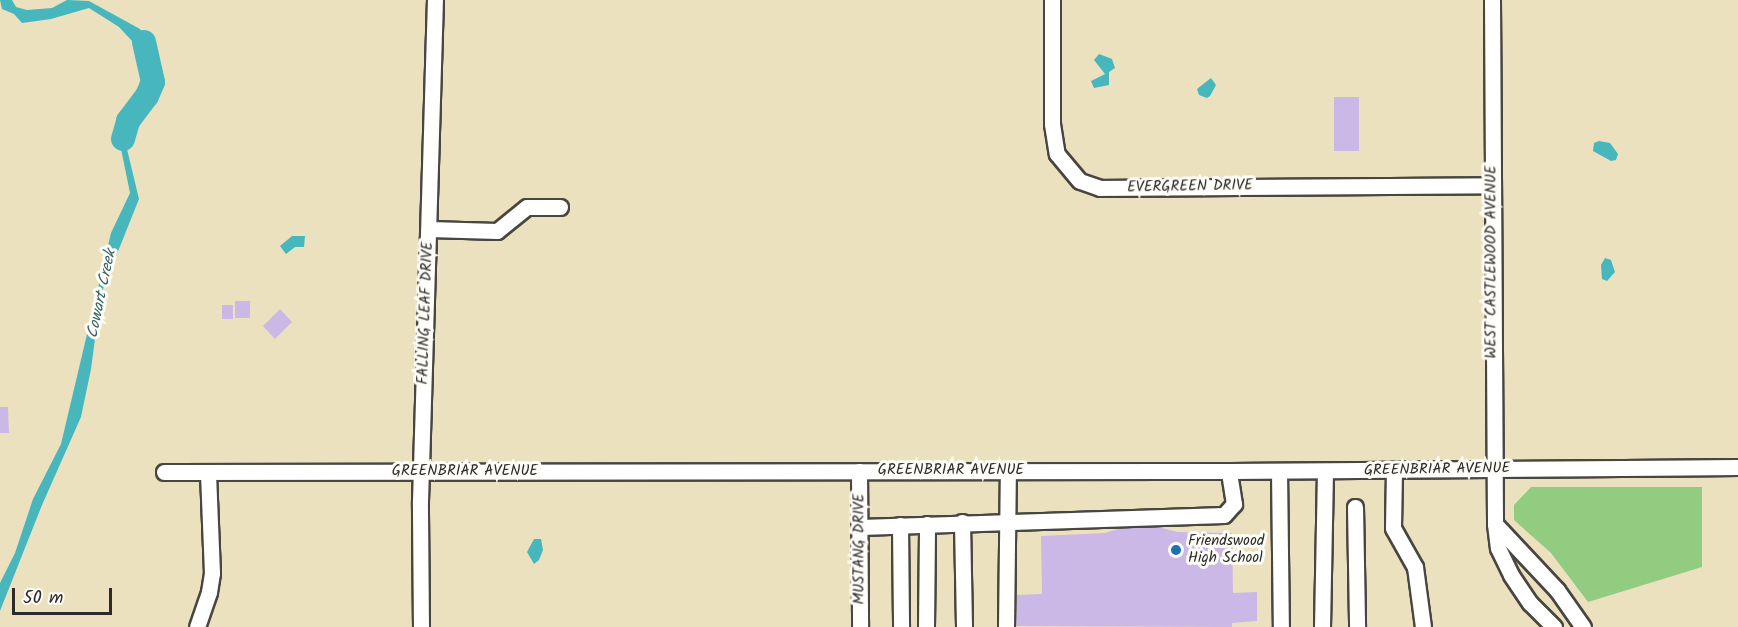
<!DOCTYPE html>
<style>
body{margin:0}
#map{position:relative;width:1738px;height:627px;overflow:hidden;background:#ece1bf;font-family:Kalam,sans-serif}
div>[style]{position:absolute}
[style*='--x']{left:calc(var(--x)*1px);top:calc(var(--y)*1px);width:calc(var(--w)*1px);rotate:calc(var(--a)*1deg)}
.green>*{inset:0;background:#91cc80}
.water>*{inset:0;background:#47b6bd}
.river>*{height:24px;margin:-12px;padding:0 12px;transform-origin:12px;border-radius:12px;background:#47b6bd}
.building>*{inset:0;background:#cbb8e6}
.roads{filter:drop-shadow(2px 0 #484641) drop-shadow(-2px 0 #484641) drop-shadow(0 2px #484641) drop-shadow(0 -2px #484641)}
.minor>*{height:15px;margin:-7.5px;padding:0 7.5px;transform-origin:7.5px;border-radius:7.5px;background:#fff}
.dots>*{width:16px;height:16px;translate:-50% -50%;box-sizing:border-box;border:3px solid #fdfcf7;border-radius:50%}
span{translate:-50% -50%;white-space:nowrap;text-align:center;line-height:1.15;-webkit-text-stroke:6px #fdfcf7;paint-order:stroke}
.street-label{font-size:15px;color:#2b2b2b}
.poi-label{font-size:15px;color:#2b2b2b}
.left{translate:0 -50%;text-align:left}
.water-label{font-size:16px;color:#366365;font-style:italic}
.scale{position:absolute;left:12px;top:588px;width:100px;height:27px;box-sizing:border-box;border:3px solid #2b2b2b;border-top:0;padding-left:8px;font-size:18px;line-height:21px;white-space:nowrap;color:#2b2b2b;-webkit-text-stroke:4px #fdfcf7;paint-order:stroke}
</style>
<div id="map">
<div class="green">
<i style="clip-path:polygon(1531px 487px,1702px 487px,1702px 567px,1588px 602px,1551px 553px,1514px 520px,1514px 505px)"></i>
</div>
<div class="water">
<i style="clip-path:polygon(0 0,12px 0,16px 7px,27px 10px,52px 8px,67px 0,89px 1px,140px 29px,151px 49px,152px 72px,137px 108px,126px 145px,139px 199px,101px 294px,91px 369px,81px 417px,42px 505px,0 611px,0 583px,15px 553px,33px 499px,61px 444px,111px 233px,130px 193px,118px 134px,135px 99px,147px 57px,119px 27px,89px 8px,51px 19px,22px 23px,14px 14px,2px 9px)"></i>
<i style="clip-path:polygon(1099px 54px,1112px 59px,1115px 68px,1109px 72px,1109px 85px,1094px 88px,1091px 81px,1105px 74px,1094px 60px)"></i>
<i style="clip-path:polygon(1211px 78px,1216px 85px,1210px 96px,1207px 98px,1199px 95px,1197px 89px)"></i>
<i style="clip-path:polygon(1599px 141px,1610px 143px,1618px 154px,1616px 160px,1611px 161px,1593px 151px,1594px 143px)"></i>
<i style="clip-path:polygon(292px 236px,305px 236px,304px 247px,295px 247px,286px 254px,280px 246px)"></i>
<i style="clip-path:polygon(1605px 258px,1611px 260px,1615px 272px,1607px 281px,1602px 279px,1601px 265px)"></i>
<i style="clip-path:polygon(534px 539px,541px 539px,543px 550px,539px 560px,534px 564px,527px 552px)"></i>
</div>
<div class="river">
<i style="--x:123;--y:139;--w:19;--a:-74"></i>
<i style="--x:128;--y:121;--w:31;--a:-53"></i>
<i style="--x:147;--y:96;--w:15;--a:-67"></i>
<i style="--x:153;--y:82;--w:41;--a:-102.7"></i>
</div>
<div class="building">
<i style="clip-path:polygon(1334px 97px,1359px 97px,1359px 151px,1334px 151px)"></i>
<i style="clip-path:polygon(235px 301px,250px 301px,250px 318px,235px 318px)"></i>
<i style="clip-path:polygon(222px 305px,233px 305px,233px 319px,222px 319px)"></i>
<i style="clip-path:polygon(280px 309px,292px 322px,275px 339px,263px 326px)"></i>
<i style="clip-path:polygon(0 407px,8px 407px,9px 433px,0 433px)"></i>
<i style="clip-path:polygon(1140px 522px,1177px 532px,1232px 533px,1233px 593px,1257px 592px,1257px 621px,1232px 623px,1232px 627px,1016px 626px,1017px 595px,1042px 594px,1041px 536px,1105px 533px)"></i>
</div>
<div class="roads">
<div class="minor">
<i style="--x:1052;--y:0;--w:124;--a:90"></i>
<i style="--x:1052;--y:124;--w:30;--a:81"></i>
<i style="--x:1057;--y:154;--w:35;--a:50"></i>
<i style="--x:1080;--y:181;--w:21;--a:19"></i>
<i style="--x:1100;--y:188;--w:392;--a:-0.4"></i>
<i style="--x:1492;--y:0;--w:524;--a:89.67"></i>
<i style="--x:1495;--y:524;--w:24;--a:83"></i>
<i style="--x:1498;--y:548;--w:30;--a:64"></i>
<i style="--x:1511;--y:575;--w:34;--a:56"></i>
<i style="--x:1530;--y:603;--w:34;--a:45"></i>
<i style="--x:429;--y:229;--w:68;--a:1.7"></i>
<i style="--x:497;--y:231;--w:38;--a:-39"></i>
<i style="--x:527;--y:207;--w:33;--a:0"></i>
<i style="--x:1394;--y:470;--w:58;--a:91"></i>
<i style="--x:1393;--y:528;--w:45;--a:60.6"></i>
<i style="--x:1415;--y:567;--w:61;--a:82.4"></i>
<i style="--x:859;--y:471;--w:156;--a:89.6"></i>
<i style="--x:1279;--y:471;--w:156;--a:89.3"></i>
<i style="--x:164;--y:472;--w:1065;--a:-0.05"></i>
<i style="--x:1229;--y:471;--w:509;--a:-0.45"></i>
<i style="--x:1355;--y:507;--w:120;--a:89"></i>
<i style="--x:962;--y:522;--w:105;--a:88.9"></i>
<i style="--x:1495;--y:524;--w:91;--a:46.8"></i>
<i style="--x:1557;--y:590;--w:45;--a:54.9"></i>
<i style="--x:900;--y:525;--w:102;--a:89.4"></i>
<i style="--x:860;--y:527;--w:364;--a:-1.9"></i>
<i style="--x:1224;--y:515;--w:15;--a:-48"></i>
<i style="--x:1234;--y:504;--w:33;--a:-99"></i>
<i style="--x:197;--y:627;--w:37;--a:-71"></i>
<i style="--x:209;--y:592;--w:19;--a:-81"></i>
<i style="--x:212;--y:573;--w:101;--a:-92.3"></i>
<i style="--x:421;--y:627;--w:126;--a:-90.5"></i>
<i style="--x:420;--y:501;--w:501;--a:-88.29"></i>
<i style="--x:926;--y:627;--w:103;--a:-89.4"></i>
<i style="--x:1006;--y:627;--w:156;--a:-89.3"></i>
<i style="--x:1322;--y:627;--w:156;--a:-88.9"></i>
</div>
</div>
<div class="dots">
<i style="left:1176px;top:550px;background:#1f6fb2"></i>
</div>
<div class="street-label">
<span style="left:1190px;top:187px;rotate:-1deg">EVERGREEN DRIVE</span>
<span style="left:1492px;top:262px;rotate:-90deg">WEST CASTLEWOOD AVENUE</span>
<span style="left:426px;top:313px;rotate:-88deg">FALLING LEAF DRIVE</span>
<span style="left:1437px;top:470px;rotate:-1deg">GREENBRIAR AVENUE</span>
<span style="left:951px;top:471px">GREENBRIAR AVENUE</span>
<span style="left:465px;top:472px">GREENBRIAR AVENUE</span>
<span style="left:860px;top:549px;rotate:-90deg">MUSTANG DRIVE</span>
</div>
<div class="poi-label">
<span class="left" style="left:1188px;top:550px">Friendswood<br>High School</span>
</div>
<div class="water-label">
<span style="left:102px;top:294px;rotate:-78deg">Cowart Creek</span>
</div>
<div class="scale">50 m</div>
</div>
